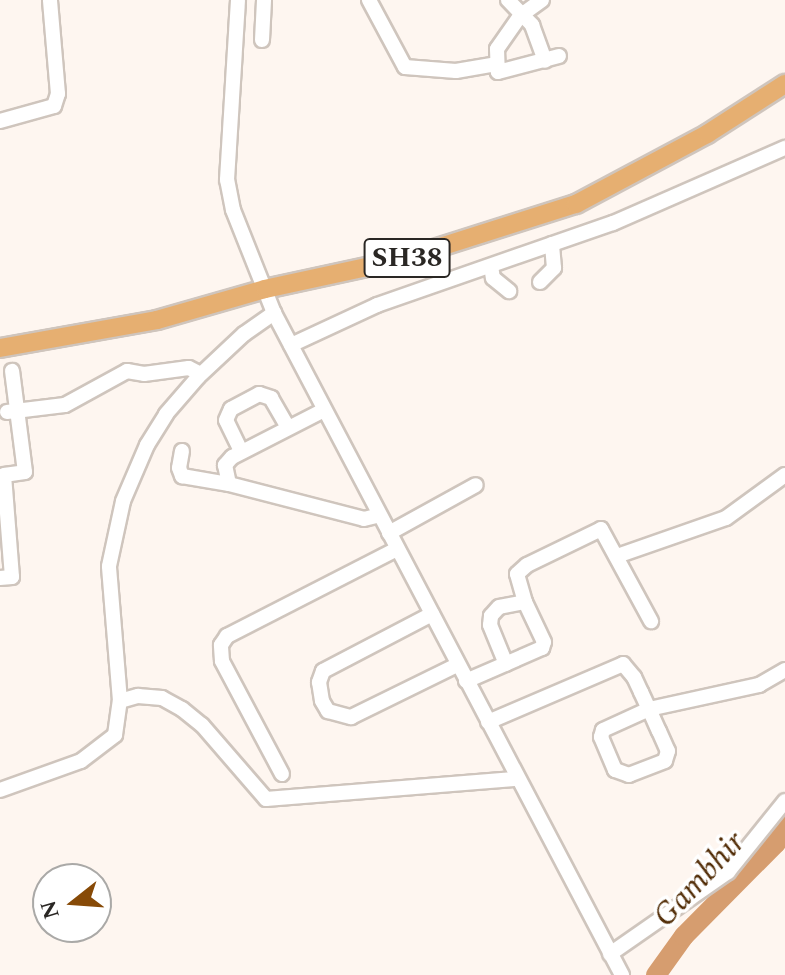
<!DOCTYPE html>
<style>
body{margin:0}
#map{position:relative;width:785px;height:975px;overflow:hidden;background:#fef6f0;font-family:Spectral,serif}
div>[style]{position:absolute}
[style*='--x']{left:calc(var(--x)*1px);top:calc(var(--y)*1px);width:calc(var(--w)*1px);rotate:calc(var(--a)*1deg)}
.river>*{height:20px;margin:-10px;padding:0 10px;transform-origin:10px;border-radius:10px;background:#d69d6f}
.roads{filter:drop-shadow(2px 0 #cfc5bd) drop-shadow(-2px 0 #cfc5bd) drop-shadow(0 2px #cfc5bd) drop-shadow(0 -2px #cfc5bd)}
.minor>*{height:14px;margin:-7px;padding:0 7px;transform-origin:7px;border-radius:7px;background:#fff}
.major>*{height:18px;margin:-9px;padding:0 9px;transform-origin:9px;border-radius:9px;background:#e6af71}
span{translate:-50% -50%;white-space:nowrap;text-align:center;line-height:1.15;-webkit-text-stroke:7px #fff;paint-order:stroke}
.shield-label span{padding:2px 6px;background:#fff;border:2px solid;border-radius:6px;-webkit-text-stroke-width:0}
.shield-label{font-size:28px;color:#2a2724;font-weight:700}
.water-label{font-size:32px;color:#522d07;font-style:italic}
.north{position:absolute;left:32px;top:863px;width:80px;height:80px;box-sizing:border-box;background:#fff;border:2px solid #aaa9a7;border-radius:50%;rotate:253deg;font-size:22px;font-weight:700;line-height:32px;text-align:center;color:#2a2724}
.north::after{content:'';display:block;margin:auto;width:28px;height:36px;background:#874a07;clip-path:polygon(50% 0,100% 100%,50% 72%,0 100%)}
</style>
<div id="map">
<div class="river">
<i style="--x:656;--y:975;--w:48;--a:-54.3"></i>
<i style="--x:684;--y:936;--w:131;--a:-45.3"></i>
<i style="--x:776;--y:843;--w:20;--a:-63"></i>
</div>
<div class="roads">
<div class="minor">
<i style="--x:369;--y:0;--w:76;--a:61.8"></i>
<i style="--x:405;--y:67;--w:51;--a:4.5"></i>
<i style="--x:456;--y:71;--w:42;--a:-9.7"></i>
<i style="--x:508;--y:0;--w:35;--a:46"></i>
<i style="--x:532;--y:25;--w:38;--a:70"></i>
<i style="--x:542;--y:0;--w:27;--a:144"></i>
<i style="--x:520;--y:16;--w:40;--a:124.9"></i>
<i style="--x:497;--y:49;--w:23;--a:88"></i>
<i style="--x:498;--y:72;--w:63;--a:-14.7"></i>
<i style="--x:262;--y:40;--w:40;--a:-87.1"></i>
<i style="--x:0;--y:121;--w:56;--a:-15.5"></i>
<i style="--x:54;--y:106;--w:13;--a:-72"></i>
<i style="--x:58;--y:94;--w:94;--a:-94.9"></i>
<i style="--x:491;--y:266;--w:12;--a:81"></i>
<i style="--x:493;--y:278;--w:21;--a:39"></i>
<i style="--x:540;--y:282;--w:20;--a:-45"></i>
<i style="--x:554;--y:268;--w:24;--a:-95"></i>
<i style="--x:274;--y:313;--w:748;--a:62.27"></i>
<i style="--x:291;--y:345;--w:95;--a:-24.9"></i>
<i style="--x:377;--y:305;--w:250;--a:-19.2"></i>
<i style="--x:613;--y:223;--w:188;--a:-23.6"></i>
<i style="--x:324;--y:410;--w:103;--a:152.9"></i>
<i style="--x:232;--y:457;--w:11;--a:131"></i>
<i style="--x:225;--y:465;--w:19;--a:78"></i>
<i style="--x:229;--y:484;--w:139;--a:14.5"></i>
<i style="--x:364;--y:519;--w:16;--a:-14"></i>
<i style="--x:7;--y:412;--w:58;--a:-6.9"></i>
<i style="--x:65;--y:405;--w:71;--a:-28.7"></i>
<i style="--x:127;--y:371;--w:17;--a:10"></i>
<i style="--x:144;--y:374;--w:45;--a:-7.6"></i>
<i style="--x:189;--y:368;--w:13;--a:27"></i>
<i style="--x:182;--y:451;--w:17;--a:100"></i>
<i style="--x:179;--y:468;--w:9;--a:69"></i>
<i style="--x:182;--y:476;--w:48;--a:9.7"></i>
<i style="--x:241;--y:451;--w:34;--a:-116"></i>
<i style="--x:226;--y:420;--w:12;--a:-66"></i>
<i style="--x:231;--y:409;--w:32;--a:-28"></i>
<i style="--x:259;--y:394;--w:13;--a:18"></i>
<i style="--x:271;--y:398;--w:34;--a:60"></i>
<i style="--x:389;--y:533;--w:99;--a:-28.9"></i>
<i style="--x:617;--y:556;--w:115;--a:-19.2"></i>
<i style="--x:726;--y:518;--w:73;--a:-36.1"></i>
<i style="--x:0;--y:578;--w:12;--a:-5"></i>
<i style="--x:12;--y:577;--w:102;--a:-94.5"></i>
<i style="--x:4;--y:475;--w:21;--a:-8"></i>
<i style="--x:25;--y:472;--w:102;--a:-97.3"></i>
<i style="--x:525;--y:602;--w:29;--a:-106"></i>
<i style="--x:517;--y:574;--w:13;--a:-42"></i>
<i style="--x:527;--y:565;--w:82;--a:-25.9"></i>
<i style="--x:601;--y:529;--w:105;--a:61.5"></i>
<i style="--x:432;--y:614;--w:123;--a:152.4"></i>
<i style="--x:323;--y:671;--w:12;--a:110"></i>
<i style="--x:319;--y:682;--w:19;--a:81"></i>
<i style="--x:322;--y:701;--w:12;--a:59"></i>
<i style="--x:328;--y:711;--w:24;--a:15"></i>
<i style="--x:351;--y:717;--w:118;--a:-26.1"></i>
<i style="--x:466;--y:681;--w:83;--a:-23.5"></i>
<i style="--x:542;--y:648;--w:6;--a:-72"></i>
<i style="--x:544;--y:642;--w:44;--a:-115.4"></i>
<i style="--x:525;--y:602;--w:26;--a:169"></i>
<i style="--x:499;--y:607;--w:12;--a:132"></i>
<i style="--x:491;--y:616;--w:9;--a:96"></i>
<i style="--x:490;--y:625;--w:42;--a:67.7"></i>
<i style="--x:120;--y:701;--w:19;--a:-16"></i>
<i style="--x:138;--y:696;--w:24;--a:5"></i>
<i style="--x:162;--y:698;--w:23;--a:29"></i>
<i style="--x:182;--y:709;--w:26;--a:39"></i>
<i style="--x:202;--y:725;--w:98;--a:49.1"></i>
<i style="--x:266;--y:799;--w:252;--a:-4.6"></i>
<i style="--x:488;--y:722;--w:147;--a:-23.2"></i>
<i style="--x:623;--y:664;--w:17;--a:50"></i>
<i style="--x:634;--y:677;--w:17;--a:65"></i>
<i style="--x:641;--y:692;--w:19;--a:65"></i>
<i style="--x:649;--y:709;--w:24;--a:66"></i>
<i style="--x:659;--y:731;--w:22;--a:66"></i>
<i style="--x:668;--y:751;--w:10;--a:107"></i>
<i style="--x:665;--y:761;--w:39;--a:159"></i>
<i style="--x:629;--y:775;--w:15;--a:-160"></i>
<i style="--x:615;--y:770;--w:36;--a:-113"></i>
<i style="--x:601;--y:737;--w:7;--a:-74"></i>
<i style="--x:603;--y:730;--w:51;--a:-24.5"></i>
<i style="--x:649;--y:709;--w:113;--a:-12.3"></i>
<i style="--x:759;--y:685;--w:30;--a:-30"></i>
<i style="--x:282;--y:774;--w:128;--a:-118"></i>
<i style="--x:222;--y:661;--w:16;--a:-94"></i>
<i style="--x:221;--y:645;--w:11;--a:-56"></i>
<i style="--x:227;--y:636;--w:191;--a:-27.1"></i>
<i style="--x:0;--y:790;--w:86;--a:-19.7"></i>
<i style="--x:81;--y:761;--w:43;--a:-37.4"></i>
<i style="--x:115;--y:735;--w:34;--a:-82"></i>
<i style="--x:120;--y:701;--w:135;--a:-94.7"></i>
<i style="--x:109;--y:566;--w:66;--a:-77.8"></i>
<i style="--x:123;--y:501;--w:61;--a:-66.8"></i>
<i style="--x:147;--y:445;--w:36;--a:-58"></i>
<i style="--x:166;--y:414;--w:49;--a:-49.1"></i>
<i style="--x:198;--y:377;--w:63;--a:-43.1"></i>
<i style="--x:244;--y:334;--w:37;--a:-35"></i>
<i style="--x:274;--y:313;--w:111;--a:-111.7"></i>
<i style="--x:233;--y:210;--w:31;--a:-101"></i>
<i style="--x:227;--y:180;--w:180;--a:-86.5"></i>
<i style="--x:610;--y:954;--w:144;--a:-34.8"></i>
<i style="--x:728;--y:872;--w:91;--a:-51.2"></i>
</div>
<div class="major">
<i style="--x:0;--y:348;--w:159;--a:-10.1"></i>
<i style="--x:157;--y:320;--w:112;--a:-16"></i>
<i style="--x:265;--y:289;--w:137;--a:-12.2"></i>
<i style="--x:399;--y:260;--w:186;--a:-17.6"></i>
<i style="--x:576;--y:204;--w:149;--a:-28.1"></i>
<i style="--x:707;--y:134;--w:93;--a:-32.7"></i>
</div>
</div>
<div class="shield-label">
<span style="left:407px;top:258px">SH38</span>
</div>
<div class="water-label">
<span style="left:700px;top:880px;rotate:-47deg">Gambhir</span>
</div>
<div class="north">N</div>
</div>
